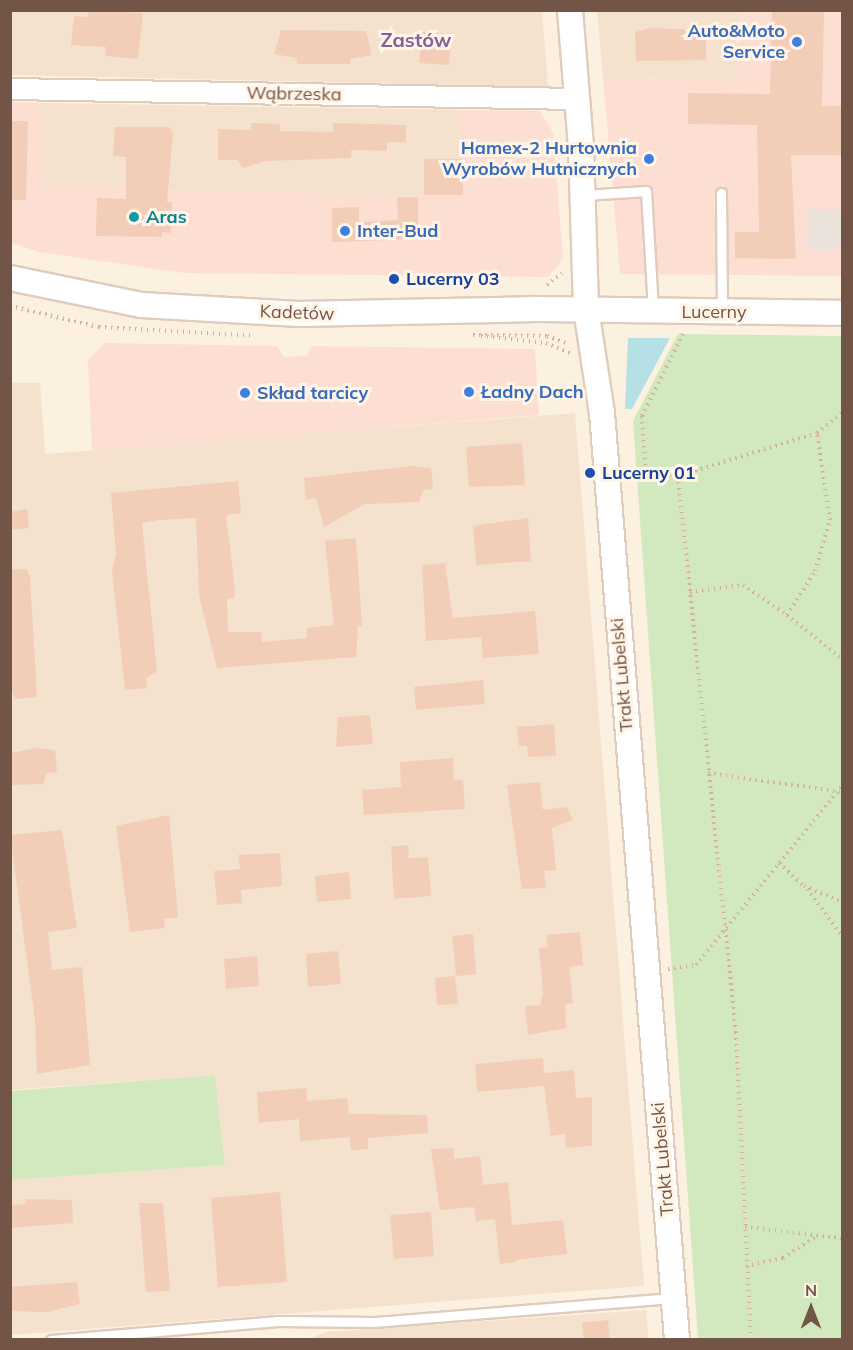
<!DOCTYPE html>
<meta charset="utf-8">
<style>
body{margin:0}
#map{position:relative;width:853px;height:1350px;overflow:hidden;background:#fcf0e0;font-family:Mulish,sans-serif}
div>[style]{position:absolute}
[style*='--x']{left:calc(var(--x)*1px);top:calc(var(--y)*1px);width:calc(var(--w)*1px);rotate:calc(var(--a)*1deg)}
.residential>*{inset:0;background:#f4e2cf}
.commercial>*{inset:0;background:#fdded3}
.industrial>*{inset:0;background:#ebe2dc}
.green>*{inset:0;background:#d2e9bf}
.water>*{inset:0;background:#b5e0e5}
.building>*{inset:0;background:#f2cdb8}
.path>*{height:4px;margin-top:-2px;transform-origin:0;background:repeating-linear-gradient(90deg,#d6b09b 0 1.5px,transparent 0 6px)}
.roads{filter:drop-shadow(2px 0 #e0ccbc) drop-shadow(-2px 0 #e0ccbc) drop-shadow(0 2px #e0ccbc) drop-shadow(0 -2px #e0ccbc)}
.service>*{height:9px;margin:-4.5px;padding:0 4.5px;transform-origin:4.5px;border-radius:4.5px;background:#fff}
.minor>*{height:20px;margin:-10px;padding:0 10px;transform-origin:10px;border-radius:10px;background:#fff}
.tertiary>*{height:24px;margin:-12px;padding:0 12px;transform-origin:12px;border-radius:12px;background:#fff}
.dots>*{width:16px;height:16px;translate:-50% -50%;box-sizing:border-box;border:3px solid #fff4e6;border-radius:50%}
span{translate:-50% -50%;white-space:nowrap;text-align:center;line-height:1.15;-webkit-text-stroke:6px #fff4e6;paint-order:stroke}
.shop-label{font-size:18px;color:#366cbe;font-weight:700}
.right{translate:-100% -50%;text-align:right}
.left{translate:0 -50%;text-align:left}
.street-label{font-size:18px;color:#735547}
.culture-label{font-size:18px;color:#0d838f;font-weight:700}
.transit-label{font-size:18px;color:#164399;font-weight:700}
.neighbourhood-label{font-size:20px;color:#836397;font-weight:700}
.frame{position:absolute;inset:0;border:12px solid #735547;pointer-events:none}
.north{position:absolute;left:781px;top:1278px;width:60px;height:60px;-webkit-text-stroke:4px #fff4e6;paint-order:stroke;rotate:0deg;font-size:16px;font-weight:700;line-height:24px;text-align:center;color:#735547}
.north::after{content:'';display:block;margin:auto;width:21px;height:27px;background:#735547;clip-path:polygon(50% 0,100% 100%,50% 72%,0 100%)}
</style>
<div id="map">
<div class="residential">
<i style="clip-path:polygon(542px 10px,548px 87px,11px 75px,11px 11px)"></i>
<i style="clip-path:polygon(597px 11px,740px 11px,737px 81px,603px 77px)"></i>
<i style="clip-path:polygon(42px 103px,460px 110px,463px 195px,315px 198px,315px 192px,40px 187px)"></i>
<i style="clip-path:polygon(11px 383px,40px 383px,45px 454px,575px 413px,644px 1286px,11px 1335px,11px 1180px,225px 1165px,215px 1075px,11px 1090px)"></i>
<i style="clip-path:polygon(646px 1310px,649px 1339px,306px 1340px,326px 1332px)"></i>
</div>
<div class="commercial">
<i style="clip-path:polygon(740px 11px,842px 11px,842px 276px,620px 274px,603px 77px,737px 81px)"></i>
<i style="clip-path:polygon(11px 102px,42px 103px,41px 187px,315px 191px,315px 198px,463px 195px,460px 110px,540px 111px,553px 133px,563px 259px,548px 277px,184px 273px,39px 252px,11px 243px)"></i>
<i style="clip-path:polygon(105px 343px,277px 346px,284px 357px,307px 356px,311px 346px,535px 349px,539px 415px,92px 451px,88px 360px)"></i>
</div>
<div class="industrial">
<i style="clip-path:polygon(807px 209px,842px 209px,842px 249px,807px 249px)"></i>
</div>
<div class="green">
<i style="clip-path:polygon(678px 334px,842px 336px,842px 1339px,698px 1339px,633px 421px)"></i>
<i style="clip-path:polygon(215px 1075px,225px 1165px,11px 1180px,11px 1091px)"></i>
</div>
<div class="water">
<i style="clip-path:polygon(628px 338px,670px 338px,632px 409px,625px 409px)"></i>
</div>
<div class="building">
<i style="clip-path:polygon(89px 10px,143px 13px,138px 59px,105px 56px,106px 47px,71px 45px,74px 16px,88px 17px)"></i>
<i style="clip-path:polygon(772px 10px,824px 10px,822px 106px,843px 106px,843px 155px,791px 155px,796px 259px,735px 258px,735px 232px,759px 232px,757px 125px,688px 124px,688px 93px,770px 94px)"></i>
<i style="clip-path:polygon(651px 28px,706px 30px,706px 60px,636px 61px,635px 32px)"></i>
<i style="clip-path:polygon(281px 30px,366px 31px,372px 55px,350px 59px,350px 64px,297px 64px,297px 58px,274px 54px)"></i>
<i style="clip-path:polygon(422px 32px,451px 34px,449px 65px,419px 63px)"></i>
<i style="clip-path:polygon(10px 121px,28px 121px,26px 200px,10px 200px)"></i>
<i style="clip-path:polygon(251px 123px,280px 124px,280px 131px,333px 132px,333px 123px,406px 125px,406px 142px,387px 142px,387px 151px,351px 150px,351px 158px,266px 161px,243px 168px,237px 160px,218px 160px,218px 129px,251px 130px)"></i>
<i style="clip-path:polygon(115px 127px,169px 127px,173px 133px,167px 202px,172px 202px,171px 233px,162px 232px,162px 237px,96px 236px,97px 198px,126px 199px,126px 157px,113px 156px)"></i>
<i style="clip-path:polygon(424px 159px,462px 159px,463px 195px,424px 195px)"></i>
<i style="clip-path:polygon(397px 197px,418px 197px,418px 239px,332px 242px,332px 208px,359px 207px,359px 222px,398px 220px)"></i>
<i style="clip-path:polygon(522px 443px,525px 485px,469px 487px,466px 447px)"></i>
<i style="clip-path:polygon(412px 466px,431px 468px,433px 489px,423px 490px,419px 502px,365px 504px,324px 527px,316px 498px,306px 500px,304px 478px)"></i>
<i style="clip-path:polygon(238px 481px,241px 513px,226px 515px,235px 590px,234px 598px,227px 599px,228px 632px,261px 632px,262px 642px,307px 638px,307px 628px,334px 625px,325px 541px,356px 538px,362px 626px,358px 626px,356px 657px,217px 668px,199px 596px,196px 518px,159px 520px,142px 523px,157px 672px,146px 678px,147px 688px,125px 690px,112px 571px,116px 553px,111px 493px)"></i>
<i style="clip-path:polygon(27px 509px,29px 528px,10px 530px,10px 512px)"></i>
<i style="clip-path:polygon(528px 518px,531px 561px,476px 565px,473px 526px)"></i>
<i style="clip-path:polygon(445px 563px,453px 618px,535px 611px,539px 654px,483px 658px,481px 637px,426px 641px,422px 565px)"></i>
<i style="clip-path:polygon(10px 569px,27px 569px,30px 578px,37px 697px,16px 699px,10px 690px)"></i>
<i style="clip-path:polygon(483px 680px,485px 704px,416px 710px,414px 687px)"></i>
<i style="clip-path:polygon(370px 715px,373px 744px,336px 747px,338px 717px)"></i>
<i style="clip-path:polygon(554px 724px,556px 756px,528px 757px,527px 746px,519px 746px,517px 727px)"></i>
<i style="clip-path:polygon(37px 748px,55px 750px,57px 772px,47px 773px,43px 784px,10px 785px,10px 753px)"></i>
<i style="clip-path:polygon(453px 758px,454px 780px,463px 780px,465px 809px,364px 815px,362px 790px,401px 787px,400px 762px)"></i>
<i style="clip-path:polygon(540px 782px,543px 810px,567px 807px,573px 820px,552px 828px,556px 870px,544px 871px,546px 888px,522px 889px,507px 785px)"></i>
<i style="clip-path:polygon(169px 815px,178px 917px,164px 919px,165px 928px,130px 932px,116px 826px)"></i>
<i style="clip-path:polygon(62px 830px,77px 928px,48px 932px,52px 970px,82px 967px,90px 1065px,37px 1074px,35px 1020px,10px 835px)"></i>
<i style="clip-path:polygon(408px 845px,409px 858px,428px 857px,431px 896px,394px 899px,391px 846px)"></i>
<i style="clip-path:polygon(280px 853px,282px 886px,241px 890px,242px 903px,217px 905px,214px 871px,240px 869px,238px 855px)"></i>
<i style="clip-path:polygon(349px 872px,351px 899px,317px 902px,315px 876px)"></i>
<i style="clip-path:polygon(580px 932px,583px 965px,569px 967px,573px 1003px,565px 1004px,566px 1028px,528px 1035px,525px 1006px,540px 1005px,543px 992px,539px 948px,548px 947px,546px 935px)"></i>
<i style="clip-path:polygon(473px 934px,476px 974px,456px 976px,452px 936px)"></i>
<i style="clip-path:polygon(338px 951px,341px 984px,308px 987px,306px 954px)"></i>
<i style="clip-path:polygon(257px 956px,259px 986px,226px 989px,224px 959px)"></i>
<i style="clip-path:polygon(455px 976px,458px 1004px,437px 1005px,435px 978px)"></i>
<i style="clip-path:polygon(543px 1058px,544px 1073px,574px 1070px,576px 1098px,592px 1097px,592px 1146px,566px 1148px,565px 1134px,551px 1136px,544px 1086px,477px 1092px,475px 1064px)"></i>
<i style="clip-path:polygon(306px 1088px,307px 1101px,347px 1098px,349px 1114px,427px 1115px,428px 1133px,368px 1138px,368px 1149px,351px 1150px,350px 1137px,300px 1141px,299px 1119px,259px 1123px,257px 1092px)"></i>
<i style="clip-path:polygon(454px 1148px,454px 1159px,480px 1156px,483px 1185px,508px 1182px,512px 1225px,563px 1220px,567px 1254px,516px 1260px,515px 1254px,516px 1262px,500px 1264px,495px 1219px,476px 1221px,474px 1207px,440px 1210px,431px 1149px)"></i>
<i style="clip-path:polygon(280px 1192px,287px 1282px,218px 1287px,211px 1198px)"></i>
<i style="clip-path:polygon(25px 1199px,72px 1200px,73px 1223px,10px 1228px,10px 1205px,26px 1204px)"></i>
<i style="clip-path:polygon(139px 1203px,163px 1203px,170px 1291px,146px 1292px)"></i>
<i style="clip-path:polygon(431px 1212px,434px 1256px,394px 1259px,390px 1215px)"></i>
<i style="clip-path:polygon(77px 1282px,80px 1304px,47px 1312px,10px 1311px,10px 1287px)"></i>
<i style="clip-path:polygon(608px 1320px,610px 1340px,584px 1340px,582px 1323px)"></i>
</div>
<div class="path">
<i style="--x:547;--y:285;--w:19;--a:-39"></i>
<i style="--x:10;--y:306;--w:91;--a:13.3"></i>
<i style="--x:99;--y:327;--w:154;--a:3.3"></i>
<i style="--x:683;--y:334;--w:92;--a:116.6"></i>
<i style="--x:642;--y:416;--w:55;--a:85.8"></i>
<i style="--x:646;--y:471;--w:32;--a:9"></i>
<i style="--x:678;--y:476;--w:145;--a:-17.2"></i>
<i style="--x:817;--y:433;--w:32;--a:-39"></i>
<i style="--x:473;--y:335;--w:74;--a:0.8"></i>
<i style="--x:547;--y:336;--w:23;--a:20"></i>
<i style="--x:481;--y:336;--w:65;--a:6.1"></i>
<i style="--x:546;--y:343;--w:28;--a:23"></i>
<i style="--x:629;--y:473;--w:17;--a:-7"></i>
<i style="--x:678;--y:476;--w:559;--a:84.04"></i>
<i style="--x:736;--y:1032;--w:308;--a:87.2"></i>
<i style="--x:690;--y:592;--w:53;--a:-7.5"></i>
<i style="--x:743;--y:585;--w:53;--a:34.3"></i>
<i style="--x:787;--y:615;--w:52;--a:-57.5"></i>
<i style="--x:815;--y:571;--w:53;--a:-73.6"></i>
<i style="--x:830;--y:520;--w:88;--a:-98.5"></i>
<i style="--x:787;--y:615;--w:70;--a:38.7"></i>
<i style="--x:708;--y:773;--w:135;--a:8.1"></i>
<i style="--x:779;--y:863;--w:34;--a:43"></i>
<i style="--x:804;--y:886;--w:41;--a:22.8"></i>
<i style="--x:807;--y:889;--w:59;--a:53.3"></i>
<i style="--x:668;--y:969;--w:28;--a:-8"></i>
<i style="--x:696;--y:965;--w:231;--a:-50.8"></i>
<i style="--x:745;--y:1227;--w:98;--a:6.5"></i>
<i style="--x:746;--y:1266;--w:38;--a:-12"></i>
<i style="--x:783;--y:1258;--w:38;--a:-33"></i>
</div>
<div class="roads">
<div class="service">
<i style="--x:721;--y:193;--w:117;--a:89.5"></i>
<i style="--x:584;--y:195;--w:62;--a:-3.7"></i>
<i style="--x:646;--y:191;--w:119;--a:86.6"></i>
<i style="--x:51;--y:1340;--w:228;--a:-4.8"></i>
<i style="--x:278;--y:1321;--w:96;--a:0.6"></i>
<i style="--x:374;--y:1322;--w:301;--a:-4.6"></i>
</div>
<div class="minor">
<i style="--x:10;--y:89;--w:567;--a:1.01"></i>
</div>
<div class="tertiary">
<i style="--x:570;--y:10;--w:138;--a:85.4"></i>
<i style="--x:581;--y:148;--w:161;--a:88.2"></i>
<i style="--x:586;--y:309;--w:105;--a:81.3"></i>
<i style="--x:602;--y:413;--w:930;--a:85.37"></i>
<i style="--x:10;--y:278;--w:134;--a:11.6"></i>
<i style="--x:141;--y:305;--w:158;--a:3.3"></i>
<i style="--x:299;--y:314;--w:236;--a:-1.2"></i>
<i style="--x:535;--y:309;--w:307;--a:0.7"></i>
</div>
</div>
<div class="dots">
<i style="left:797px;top:42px;background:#3f7fe0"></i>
<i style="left:649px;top:159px;background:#3f7fe0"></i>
<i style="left:134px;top:217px;background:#0f9aa8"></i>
<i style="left:345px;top:231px;background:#3f7fe0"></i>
<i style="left:394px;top:279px;background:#1a4fb4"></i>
<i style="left:469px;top:392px;background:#3f7fe0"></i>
<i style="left:245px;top:393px;background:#3f7fe0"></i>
<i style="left:590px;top:473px;background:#1a4fb4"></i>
</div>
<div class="shop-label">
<span class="right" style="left:785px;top:42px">Auto&amp;Moto<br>Service</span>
<span class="right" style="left:637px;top:159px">Hamex-2 Hurtownia<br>Wyrobów Hutnicznych</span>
<span class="left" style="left:357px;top:231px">Inter-Bud</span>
<span class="left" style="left:481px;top:392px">Ładny Dach</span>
<span class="left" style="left:257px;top:393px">Skład tarcicy</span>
</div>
<div class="street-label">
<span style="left:294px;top:94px;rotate:1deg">Wąbrzeska</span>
<span style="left:714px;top:312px">Lucerny</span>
<span style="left:297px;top:313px;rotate:2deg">Kadetów</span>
<span style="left:622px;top:675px;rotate:-95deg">Trakt Lubelski</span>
<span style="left:663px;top:1159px;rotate:-95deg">Trakt Lubelski</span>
</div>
<div class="culture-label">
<span class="left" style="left:146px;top:217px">Aras</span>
</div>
<div class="transit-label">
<span class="left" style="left:406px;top:279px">Lucerny 03</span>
<span class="left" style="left:602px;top:473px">Lucerny 01</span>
</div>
<div class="neighbourhood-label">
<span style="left:416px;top:39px">Zastów</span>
</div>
<div class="frame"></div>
<div class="north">N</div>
</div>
